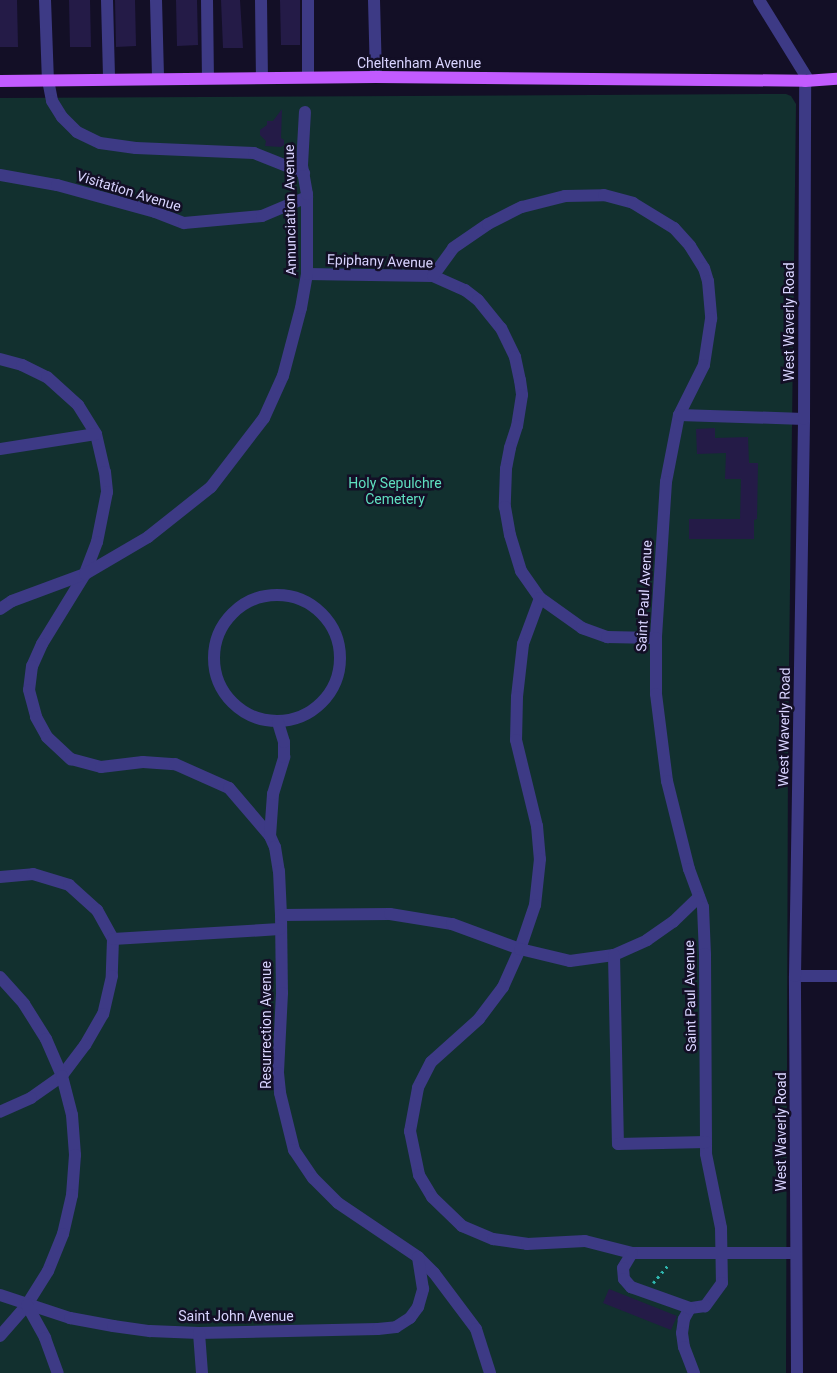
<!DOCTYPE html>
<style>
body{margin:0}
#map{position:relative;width:837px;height:1373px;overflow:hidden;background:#130f26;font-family:Roboto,sans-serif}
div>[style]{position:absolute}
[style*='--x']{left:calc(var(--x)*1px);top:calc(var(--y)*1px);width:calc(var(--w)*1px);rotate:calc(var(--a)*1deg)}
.green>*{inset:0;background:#12302f}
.building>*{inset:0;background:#241b47}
.path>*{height:2.5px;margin-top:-1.25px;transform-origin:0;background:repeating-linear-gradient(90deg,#2fb8b0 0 2.5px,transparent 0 6.5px)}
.minor>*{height:12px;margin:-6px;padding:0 6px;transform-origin:6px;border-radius:6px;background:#3d3a85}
.minor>.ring{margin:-6px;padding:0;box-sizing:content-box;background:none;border:12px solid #3d3a85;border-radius:50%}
.major>*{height:12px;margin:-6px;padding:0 6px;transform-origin:6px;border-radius:6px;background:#c25bff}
span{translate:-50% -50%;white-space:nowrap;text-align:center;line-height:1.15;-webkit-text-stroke:5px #130f26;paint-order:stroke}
.street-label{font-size:14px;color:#d9d4ff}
.park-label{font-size:14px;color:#5fe0c0}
</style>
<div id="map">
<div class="green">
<i style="clip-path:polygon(786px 94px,791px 96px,796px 104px,788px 748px,786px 1373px,0 1373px,0 98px)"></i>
</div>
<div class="building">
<i style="clip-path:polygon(0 0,17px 0,18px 47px,0 47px)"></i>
<i style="clip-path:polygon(69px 0,90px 0,91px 47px,70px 47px)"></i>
<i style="clip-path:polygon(115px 0,135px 0,136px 46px,116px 47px)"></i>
<i style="clip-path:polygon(176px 0,197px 0,198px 45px,177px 46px)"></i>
<i style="clip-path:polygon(221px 0,240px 0,243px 48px,223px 48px)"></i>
<i style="clip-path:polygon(280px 0,300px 0,300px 45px,281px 45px)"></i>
<i style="clip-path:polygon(282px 109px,281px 138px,284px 140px,284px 145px,281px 147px,265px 146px,266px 141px,260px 135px,260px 130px,267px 125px,267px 121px,273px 121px)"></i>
<i style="clip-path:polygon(715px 428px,715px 438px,748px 437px,749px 463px,758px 463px,757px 519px,754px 520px,754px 539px,689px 539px,689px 519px,740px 519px,741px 479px,725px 479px,726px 453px,697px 454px,696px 429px)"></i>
<i style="clip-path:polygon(609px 1289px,677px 1316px,671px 1330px,603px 1303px)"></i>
</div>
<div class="path">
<i style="--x:653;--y:1283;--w:23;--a:-50"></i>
</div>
<div class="minor">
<i style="--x:45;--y:0;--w:80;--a:87.9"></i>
<i style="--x:48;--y:80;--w:21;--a:79"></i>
<i style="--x:52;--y:101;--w:19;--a:58"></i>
<i style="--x:62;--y:117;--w:21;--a:45"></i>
<i style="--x:77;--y:132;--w:25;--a:26"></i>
<i style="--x:100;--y:143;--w:36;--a:8"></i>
<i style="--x:136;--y:148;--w:118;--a:2.4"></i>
<i style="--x:254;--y:153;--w:54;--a:21.8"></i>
<i style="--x:107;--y:0;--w:79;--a:88.5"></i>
<i style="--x:156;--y:0;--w:79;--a:88.5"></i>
<i style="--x:207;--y:0;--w:78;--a:89.3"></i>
<i style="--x:261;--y:0;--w:78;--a:89.3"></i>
<i style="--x:374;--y:0;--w:77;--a:88.5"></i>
<i style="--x:759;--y:0;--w:95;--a:58.3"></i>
<i style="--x:308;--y:77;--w:77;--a:-90"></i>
<i style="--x:0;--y:175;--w:58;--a:10"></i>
<i style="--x:57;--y:185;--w:102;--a:15.4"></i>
<i style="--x:155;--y:212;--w:31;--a:21"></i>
<i style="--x:184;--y:223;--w:78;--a:-5.1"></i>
<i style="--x:262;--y:216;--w:49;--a:-22.9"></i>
<i style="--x:307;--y:274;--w:126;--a:0.9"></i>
<i style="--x:433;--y:276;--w:35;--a:24"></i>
<i style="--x:465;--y:290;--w:16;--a:38"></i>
<i style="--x:478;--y:300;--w:36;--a:51"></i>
<i style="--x:501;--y:328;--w:32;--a:64"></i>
<i style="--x:515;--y:357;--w:24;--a:78"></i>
<i style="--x:520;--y:380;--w:15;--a:82"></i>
<i style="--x:522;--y:395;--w:31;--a:99"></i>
<i style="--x:517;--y:426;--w:23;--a:108"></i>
<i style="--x:510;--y:448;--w:21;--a:101"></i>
<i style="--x:506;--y:469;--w:38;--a:92"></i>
<i style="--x:505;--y:507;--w:28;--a:80"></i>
<i style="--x:510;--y:535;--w:38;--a:73"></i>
<i style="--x:521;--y:571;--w:33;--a:55"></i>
<i style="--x:540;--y:598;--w:52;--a:35.5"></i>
<i style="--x:582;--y:628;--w:27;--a:20"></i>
<i style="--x:607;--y:637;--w:49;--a:1.2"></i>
<i style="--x:433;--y:276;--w:34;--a:-54"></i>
<i style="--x:453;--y:248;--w:42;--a:-34.4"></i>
<i style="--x:488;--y:224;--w:38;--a:-27"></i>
<i style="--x:522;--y:207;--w:44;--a:-14.3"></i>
<i style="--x:565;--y:196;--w:39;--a:-1"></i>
<i style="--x:604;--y:195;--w:30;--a:15"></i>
<i style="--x:633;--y:203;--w:48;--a:31.4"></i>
<i style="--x:674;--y:228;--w:24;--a:48"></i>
<i style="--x:690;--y:246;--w:26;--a:58"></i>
<i style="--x:704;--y:268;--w:14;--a:73"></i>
<i style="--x:708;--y:281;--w:38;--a:85"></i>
<i style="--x:711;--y:319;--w:47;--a:98.7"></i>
<i style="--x:704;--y:365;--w:56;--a:116.6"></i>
<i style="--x:679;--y:415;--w:68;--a:101"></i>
<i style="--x:666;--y:482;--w:156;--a:93.7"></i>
<i style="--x:656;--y:638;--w:56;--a:90"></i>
<i style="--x:656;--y:694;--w:88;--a:82.8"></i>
<i style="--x:667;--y:781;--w:91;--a:76"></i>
<i style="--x:689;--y:869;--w:40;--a:69.8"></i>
<i style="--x:703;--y:907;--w:47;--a:87.6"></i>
<i style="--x:705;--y:954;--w:200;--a:89.7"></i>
<i style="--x:706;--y:1154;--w:76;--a:78.5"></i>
<i style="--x:721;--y:1228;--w:55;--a:89"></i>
<i style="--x:722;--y:1283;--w:29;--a:126"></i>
<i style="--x:705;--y:1306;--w:15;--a:172"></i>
<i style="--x:690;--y:1308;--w:13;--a:119"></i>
<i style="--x:684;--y:1319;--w:14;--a:98"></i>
<i style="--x:682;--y:1333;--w:14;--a:82"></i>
<i style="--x:684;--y:1347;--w:28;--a:69"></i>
<i style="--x:0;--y:359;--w:23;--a:15"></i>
<i style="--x:22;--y:365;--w:28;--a:26"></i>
<i style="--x:47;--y:377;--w:42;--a:42.1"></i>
<i style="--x:78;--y:405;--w:34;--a:58"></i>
<i style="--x:96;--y:434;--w:39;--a:77"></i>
<i style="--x:105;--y:472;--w:20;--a:84"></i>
<i style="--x:107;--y:492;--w:51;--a:101.3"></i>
<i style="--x:97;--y:542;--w:34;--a:111"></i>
<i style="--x:85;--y:574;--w:82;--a:121.6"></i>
<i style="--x:42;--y:644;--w:24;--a:114"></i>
<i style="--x:32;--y:666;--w:24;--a:97"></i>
<i style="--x:29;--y:690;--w:28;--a:75"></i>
<i style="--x:36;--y:717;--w:23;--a:61"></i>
<i style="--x:47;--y:737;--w:33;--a:43"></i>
<i style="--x:71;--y:759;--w:31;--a:15"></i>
<i style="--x:101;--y:767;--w:42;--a:-6.8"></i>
<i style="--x:143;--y:762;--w:32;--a:4"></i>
<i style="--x:175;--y:764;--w:59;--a:24"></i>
<i style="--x:229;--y:788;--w:63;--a:49.5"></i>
<i style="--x:270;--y:836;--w:12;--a:66"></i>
<i style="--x:275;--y:847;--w:24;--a:81"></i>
<i style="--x:279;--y:871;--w:44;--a:87.4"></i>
<i style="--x:281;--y:915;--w:78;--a:89.3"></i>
<i style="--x:282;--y:993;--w:80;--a:92.9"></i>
<i style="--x:278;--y:1073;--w:20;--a:84"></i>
<i style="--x:280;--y:1093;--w:59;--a:76.2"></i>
<i style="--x:294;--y:1150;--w:34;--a:56"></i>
<i style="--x:313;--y:1178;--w:35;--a:45"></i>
<i style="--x:338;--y:1203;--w:97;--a:34"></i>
<i style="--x:418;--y:1257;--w:23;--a:45"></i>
<i style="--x:434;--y:1273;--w:70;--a:53.1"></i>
<i style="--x:476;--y:1329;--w:46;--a:72.3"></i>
<i style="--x:679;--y:415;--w:125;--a:1.8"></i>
<i style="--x:0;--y:449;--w:97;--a:-8.9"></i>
<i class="ring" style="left:214px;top:595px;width:114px;height:114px"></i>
<i style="--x:540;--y:598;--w:49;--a:110.3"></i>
<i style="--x:523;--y:644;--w:53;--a:96.5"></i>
<i style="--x:517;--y:697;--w:43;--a:91.3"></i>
<i style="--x:516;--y:740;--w:89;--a:76.3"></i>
<i style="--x:537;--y:826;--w:33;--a:85"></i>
<i style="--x:540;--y:859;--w:46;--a:96.2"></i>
<i style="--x:535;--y:905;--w:46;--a:108.8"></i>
<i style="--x:520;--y:949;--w:42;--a:114.1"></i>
<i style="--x:503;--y:987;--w:40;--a:127"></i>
<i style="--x:479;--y:1019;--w:64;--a:138.1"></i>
<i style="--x:431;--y:1062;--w:29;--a:117"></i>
<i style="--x:418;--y:1088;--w:44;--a:100.5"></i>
<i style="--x:410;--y:1131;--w:45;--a:78.4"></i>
<i style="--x:419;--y:1175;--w:26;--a:59"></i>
<i style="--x:432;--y:1197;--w:42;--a:44"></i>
<i style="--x:462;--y:1226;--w:34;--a:23"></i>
<i style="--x:493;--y:1239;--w:34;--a:8"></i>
<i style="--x:527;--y:1244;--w:58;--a:-3"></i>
<i style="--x:585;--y:1241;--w:49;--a:14.3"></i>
<i style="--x:632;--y:1253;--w:164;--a:0"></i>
<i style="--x:0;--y:609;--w:14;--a:-34"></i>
<i style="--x:12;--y:601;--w:78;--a:-20.3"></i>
<i style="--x:85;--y:574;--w:73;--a:-30.4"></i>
<i style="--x:148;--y:537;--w:80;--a:-38.4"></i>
<i style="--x:211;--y:487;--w:87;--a:-52.5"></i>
<i style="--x:264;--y:418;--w:46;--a:-65.7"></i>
<i style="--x:283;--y:376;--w:70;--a:-75.2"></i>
<i style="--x:301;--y:308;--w:35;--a:-80"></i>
<i style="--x:307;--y:274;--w:80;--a:-90"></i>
<i style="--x:307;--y:194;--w:29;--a:-100"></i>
<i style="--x:302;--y:165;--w:53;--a:-86.8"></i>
<i style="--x:270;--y:836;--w:42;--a:-85.9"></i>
<i style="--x:273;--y:794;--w:39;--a:-73"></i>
<i style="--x:284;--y:757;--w:15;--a:-90"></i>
<i style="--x:284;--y:742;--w:21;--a:-107"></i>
<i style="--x:0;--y:877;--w:33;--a:-5"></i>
<i style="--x:33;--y:874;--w:38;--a:17"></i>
<i style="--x:69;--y:885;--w:38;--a:42"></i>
<i style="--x:97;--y:910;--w:33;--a:61"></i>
<i style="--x:113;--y:939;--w:37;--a:92"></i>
<i style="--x:112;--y:976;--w:39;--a:103"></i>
<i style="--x:103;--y:1014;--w:36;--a:120"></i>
<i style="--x:85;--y:1045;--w:39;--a:127"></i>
<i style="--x:62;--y:1076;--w:38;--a:145"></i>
<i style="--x:31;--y:1098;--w:34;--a:156"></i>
<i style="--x:281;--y:915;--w:109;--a:-0.5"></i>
<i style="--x:390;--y:914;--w:63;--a:9.2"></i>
<i style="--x:452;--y:924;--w:72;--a:20.2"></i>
<i style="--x:520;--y:949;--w:51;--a:13.5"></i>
<i style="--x:570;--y:961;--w:44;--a:-7.8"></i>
<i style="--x:614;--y:955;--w:36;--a:-24"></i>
<i style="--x:647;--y:940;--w:32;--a:-35"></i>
<i style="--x:673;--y:922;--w:36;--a:-44"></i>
<i style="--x:113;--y:939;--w:167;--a:-3.4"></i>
<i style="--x:614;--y:955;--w:189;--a:88.8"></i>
<i style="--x:618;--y:1144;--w:88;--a:-1.3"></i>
<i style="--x:795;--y:976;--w:42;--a:0"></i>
<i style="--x:0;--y:977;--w:36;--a:48"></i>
<i style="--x:24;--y:1004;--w:41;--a:57.8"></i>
<i style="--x:46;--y:1039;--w:40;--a:66.6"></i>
<i style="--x:62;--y:1076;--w:40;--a:75.6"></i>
<i style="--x:72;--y:1115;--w:40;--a:85.7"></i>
<i style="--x:75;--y:1155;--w:40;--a:94.3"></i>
<i style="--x:72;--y:1195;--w:40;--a:103"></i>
<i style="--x:63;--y:1234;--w:40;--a:112"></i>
<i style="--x:48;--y:1271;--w:40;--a:122"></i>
<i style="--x:27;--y:1305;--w:41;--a:131.1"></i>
<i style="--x:632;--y:1253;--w:17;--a:121"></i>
<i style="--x:623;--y:1268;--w:11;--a:85"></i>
<i style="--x:624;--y:1279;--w:11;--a:49"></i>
<i style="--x:631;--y:1287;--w:63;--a:19.6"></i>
<i style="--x:0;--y:1295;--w:74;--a:18.2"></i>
<i style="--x:70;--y:1318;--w:44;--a:10.5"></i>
<i style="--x:113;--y:1326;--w:37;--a:8"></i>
<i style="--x:150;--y:1331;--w:49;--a:2.3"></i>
<i style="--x:199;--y:1333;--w:179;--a:-1.3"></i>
<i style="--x:378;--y:1329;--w:18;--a:-6"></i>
<i style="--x:396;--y:1327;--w:17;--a:-33"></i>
<i style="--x:410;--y:1318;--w:14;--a:-54"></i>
<i style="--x:418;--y:1307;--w:19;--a:-74"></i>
<i style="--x:423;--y:1289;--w:32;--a:-99"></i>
<i style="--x:27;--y:1305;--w:38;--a:61"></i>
<i style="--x:45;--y:1338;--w:37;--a:70"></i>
<i style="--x:199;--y:1333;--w:40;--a:85.7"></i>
<i style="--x:797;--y:1373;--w:397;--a:-90.3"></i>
<i style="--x:795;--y:976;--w:557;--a:-89.07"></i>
<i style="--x:804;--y:419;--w:338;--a:-89.8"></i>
</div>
<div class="major">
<i style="--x:0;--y:81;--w:376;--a:-0.6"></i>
<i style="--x:376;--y:77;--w:429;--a:0.5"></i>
<i style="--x:805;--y:81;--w:32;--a:-4"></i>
</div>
<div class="street-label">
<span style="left:419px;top:63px">Cheltenham Avenue</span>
<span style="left:129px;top:191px;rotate:17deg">Visitation Avenue</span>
<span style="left:290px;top:210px;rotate:-91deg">Annunciation Avenue</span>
<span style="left:380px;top:261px;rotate:2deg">Epiphany Avenue</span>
<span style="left:789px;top:322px;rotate:-90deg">West Waverly Road</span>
<span style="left:644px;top:596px;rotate:-87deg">Saint Paul Avenue</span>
<span style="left:784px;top:727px;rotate:-89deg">West Waverly Road</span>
<span style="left:690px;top:996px;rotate:-91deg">Saint Paul Avenue</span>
<span style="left:266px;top:1025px;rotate:-90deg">Resurrection Avenue</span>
<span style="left:781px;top:1132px;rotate:-90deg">West Waverly Road</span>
<span style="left:236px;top:1316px">Saint John Avenue</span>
</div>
<div class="park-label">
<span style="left:395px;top:491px">Holy Sepulchre<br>Cemetery</span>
</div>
</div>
